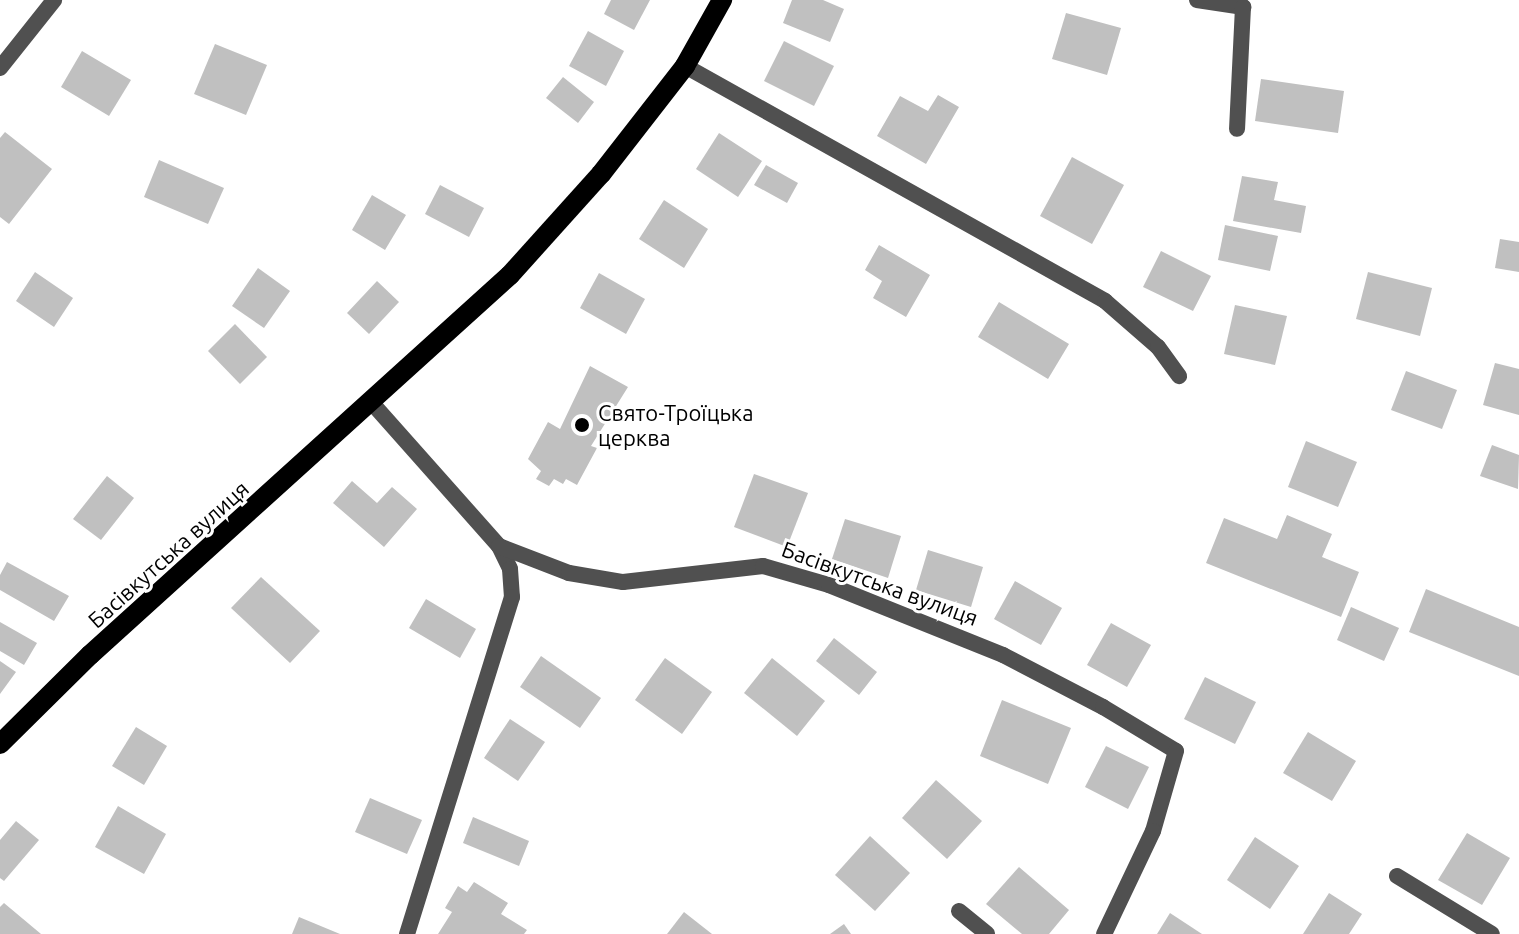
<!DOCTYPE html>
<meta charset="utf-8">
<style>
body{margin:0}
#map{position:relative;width:1519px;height:934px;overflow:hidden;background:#fff;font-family:Ubuntu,sans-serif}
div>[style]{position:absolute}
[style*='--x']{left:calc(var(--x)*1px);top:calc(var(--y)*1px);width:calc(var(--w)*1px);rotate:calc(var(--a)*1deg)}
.building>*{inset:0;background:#c0c0c0}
.street>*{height:16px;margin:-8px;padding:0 8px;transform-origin:8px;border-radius:8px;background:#505050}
.primary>*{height:20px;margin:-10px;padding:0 10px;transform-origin:10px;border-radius:10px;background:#000}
.dots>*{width:22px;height:22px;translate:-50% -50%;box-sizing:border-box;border:4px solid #fff;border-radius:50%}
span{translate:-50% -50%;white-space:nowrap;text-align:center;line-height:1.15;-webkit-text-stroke:6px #fff;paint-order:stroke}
.poi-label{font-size:22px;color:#000}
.left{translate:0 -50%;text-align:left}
.street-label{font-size:22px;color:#000}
</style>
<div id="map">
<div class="building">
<i style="clip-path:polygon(611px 0,650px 0,634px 30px,604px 14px)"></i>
<i style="clip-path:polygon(792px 0,823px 0,844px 9px,830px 42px,783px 23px)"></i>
<i style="clip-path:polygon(1066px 13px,1121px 28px,1107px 75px,1052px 59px)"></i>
<i style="clip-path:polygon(588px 31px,624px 51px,606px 86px,569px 66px)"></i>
<i style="clip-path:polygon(784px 41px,834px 66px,814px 106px,764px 81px)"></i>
<i style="clip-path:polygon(215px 44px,267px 65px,246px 115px,194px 94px)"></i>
<i style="clip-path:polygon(82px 51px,131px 80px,109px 116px,61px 87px)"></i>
<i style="clip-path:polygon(563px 77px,594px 102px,578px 123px,546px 98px)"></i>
<i style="clip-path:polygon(1261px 79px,1344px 91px,1338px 133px,1255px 121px)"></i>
<i style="clip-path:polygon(938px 95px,959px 107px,926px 164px,877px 136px,900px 96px,928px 111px)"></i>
<i style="clip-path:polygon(5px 132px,52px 169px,9px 224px,0 217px,0 138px)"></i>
<i style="clip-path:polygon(719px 133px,762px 161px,738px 197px,696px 169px)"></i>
<i style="clip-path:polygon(1072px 157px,1124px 185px,1092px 244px,1040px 216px)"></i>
<i style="clip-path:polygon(159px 160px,224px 188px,208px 224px,144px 197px)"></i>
<i style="clip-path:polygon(766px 165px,798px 183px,787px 203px,754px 185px)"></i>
<i style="clip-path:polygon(1242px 176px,1278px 182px,1274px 200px,1306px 206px,1301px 233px,1233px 221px)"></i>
<i style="clip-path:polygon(440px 185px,484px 208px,469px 237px,425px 214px)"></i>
<i style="clip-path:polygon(372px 195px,406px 215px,385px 250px,352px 230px)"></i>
<i style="clip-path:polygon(664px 200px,708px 229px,684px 268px,639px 239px)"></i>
<i style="clip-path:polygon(1225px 225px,1278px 236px,1270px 271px,1218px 260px)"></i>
<i style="clip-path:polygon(1500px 239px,1519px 242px,1519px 272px,1495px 268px)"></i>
<i style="clip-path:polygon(879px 245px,930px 275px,906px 317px,873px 298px,882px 281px,865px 270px)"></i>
<i style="clip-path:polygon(1161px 251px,1211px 276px,1193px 311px,1143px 287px)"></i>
<i style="clip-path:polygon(258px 268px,290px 291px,264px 328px,232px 306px)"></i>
<i style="clip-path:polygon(35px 272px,73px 298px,54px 327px,16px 301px)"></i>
<i style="clip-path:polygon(1368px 272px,1432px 288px,1420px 336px,1356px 319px)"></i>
<i style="clip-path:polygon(599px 273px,645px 299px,626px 334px,580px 308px)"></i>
<i style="clip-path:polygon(377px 281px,399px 302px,369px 334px,347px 313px)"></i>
<i style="clip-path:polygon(999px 302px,1069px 344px,1048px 379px,978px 337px)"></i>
<i style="clip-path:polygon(1235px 305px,1287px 316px,1275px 365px,1224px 354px)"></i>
<i style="clip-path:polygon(235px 324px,267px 357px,240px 384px,208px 351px)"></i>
<i style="clip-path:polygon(1495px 363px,1519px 369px,1519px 415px,1483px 405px)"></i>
<i style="clip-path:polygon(590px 366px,628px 387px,591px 446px,597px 448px,577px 485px,566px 479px,563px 484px,554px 479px,549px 486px,536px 479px,541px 471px,528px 459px,548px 422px,560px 429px)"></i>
<i style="clip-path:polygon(1406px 371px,1457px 390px,1442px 429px,1391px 410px)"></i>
<i style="clip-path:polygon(1306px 441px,1357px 462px,1338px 507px,1288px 487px)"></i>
<i style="clip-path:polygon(1492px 445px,1519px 455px,1518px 489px,1480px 476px)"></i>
<i style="clip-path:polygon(754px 474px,808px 493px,787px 547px,734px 527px)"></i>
<i style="clip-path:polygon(107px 476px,134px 498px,101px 540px,73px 519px)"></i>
<i style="clip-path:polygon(352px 481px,377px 503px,392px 487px,417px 509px,384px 547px,333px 503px)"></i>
<i style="clip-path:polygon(1287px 515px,1332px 534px,1322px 557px,1359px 572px,1341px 617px,1206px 563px,1224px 518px,1277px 539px)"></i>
<i style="clip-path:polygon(845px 519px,901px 536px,888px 578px,832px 559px)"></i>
<i style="clip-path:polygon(928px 550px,983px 567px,971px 607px,916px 590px)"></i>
<i style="clip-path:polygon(7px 562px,69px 596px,54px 621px,0 590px,0 575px)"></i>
<i style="clip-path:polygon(261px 577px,320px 631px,290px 663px,231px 608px)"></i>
<i style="clip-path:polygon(1015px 581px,1062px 608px,1041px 645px,994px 619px)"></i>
<i style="clip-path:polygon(1426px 589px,1519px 627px,1519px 676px,1409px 632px)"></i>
<i style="clip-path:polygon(426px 599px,476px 629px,460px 658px,409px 628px)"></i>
<i style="clip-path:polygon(1351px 607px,1399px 628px,1384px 661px,1337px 640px)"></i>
<i style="clip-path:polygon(0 622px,37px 643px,24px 665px,0 651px)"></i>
<i style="clip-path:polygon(1111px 623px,1151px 645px,1127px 687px,1087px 665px)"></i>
<i style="clip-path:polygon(834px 638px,877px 672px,859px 695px,816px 661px)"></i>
<i style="clip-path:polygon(541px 656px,601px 698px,580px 728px,520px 687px)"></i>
<i style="clip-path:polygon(665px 658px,712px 692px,682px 734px,635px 700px)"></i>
<i style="clip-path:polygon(772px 658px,825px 701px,797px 736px,744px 693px)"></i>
<i style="clip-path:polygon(0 661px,16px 672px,0 694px)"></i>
<i style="clip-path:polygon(1205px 677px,1256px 702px,1235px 744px,1184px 719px)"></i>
<i style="clip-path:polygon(1002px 700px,1071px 728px,1048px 784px,980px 756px)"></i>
<i style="clip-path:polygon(510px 719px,545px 742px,518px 781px,484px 758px)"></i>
<i style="clip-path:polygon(136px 727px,167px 746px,144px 785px,112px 766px)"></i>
<i style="clip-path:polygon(1308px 732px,1356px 761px,1332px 801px,1283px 773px)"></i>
<i style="clip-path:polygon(1106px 746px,1149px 767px,1128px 809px,1085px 787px)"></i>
<i style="clip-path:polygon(936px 780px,982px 821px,947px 859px,902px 818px)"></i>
<i style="clip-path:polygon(370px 798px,422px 820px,407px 854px,355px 832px)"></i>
<i style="clip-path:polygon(118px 806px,166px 834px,144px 874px,95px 847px)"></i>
<i style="clip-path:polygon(473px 817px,529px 841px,519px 866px,463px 843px)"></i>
<i style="clip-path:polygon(16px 821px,39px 840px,4px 881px,0 878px,0 840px)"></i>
<i style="clip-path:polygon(1467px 833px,1510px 858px,1482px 905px,1438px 880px)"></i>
<i style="clip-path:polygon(870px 836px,910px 873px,875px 911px,835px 875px)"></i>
<i style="clip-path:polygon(1255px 837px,1299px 866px,1270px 909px,1227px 880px)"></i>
<i style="clip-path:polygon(1019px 867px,1069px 910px,1049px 934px,1022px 934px,986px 904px)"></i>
<i style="clip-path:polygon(474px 882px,508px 903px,501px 914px,527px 930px,524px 934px,438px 934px,452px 912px,445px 908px,458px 886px,467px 892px)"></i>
<i style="clip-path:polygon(1329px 893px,1362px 914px,1349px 934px,1303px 934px)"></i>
<i style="clip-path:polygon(4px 903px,41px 934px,0 934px,0 907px)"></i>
<i style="clip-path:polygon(684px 912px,712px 934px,667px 934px)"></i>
<i style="clip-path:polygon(1170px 913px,1202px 934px,1157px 934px)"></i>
<i style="clip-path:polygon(299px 917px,340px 934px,292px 934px)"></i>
<i style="clip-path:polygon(844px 924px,851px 934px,830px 934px)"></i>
</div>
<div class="street">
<i style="--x:1197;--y:0;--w:47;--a:8.7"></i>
<i style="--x:1243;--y:7;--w:122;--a:92.8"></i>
<i style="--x:685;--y:66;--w:481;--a:29.2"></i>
<i style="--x:1105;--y:301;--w:70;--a:41"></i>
<i style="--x:1158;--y:347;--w:36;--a:54"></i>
<i style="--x:0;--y:68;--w:87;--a:-51.5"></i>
<i style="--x:372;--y:403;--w:191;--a:48.4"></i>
<i style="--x:499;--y:546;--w:25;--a:64"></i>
<i style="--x:510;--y:569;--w:28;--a:86"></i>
<i style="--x:512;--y:597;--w:353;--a:107.3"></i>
<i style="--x:499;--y:546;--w:75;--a:21.1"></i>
<i style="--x:569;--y:573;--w:55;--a:9.5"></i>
<i style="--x:623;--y:582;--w:141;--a:-6.5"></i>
<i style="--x:763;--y:566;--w:69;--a:16.1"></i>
<i style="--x:829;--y:585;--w:188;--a:21.9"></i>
<i style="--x:1003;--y:655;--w:113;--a:27.5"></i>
<i style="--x:1103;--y:707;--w:85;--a:31.1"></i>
<i style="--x:1176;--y:751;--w:83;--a:106"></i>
<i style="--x:1153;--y:831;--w:114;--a:115.4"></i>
<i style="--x:1397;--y:876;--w:111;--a:31.4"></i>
<i style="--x:959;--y:911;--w:36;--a:39"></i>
</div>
<div class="primary">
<i style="--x:0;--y:744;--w:127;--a:-44.7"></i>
<i style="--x:90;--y:655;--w:566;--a:-42.14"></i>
<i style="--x:510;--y:275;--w:136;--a:-48"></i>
<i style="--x:601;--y:174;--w:137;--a:-52.1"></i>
<i style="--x:685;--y:66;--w:76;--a:-60.7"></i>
</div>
<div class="dots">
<i style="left:582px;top:425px;background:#000"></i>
</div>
<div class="poi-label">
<span class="left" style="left:598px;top:425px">Свято-Троїцька<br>церква</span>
</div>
<div class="street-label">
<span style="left:168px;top:554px;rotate:-42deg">Басівкутська вулиця</span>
<span style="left:880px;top:583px;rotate:20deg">Басівкутська вулиця</span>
</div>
</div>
